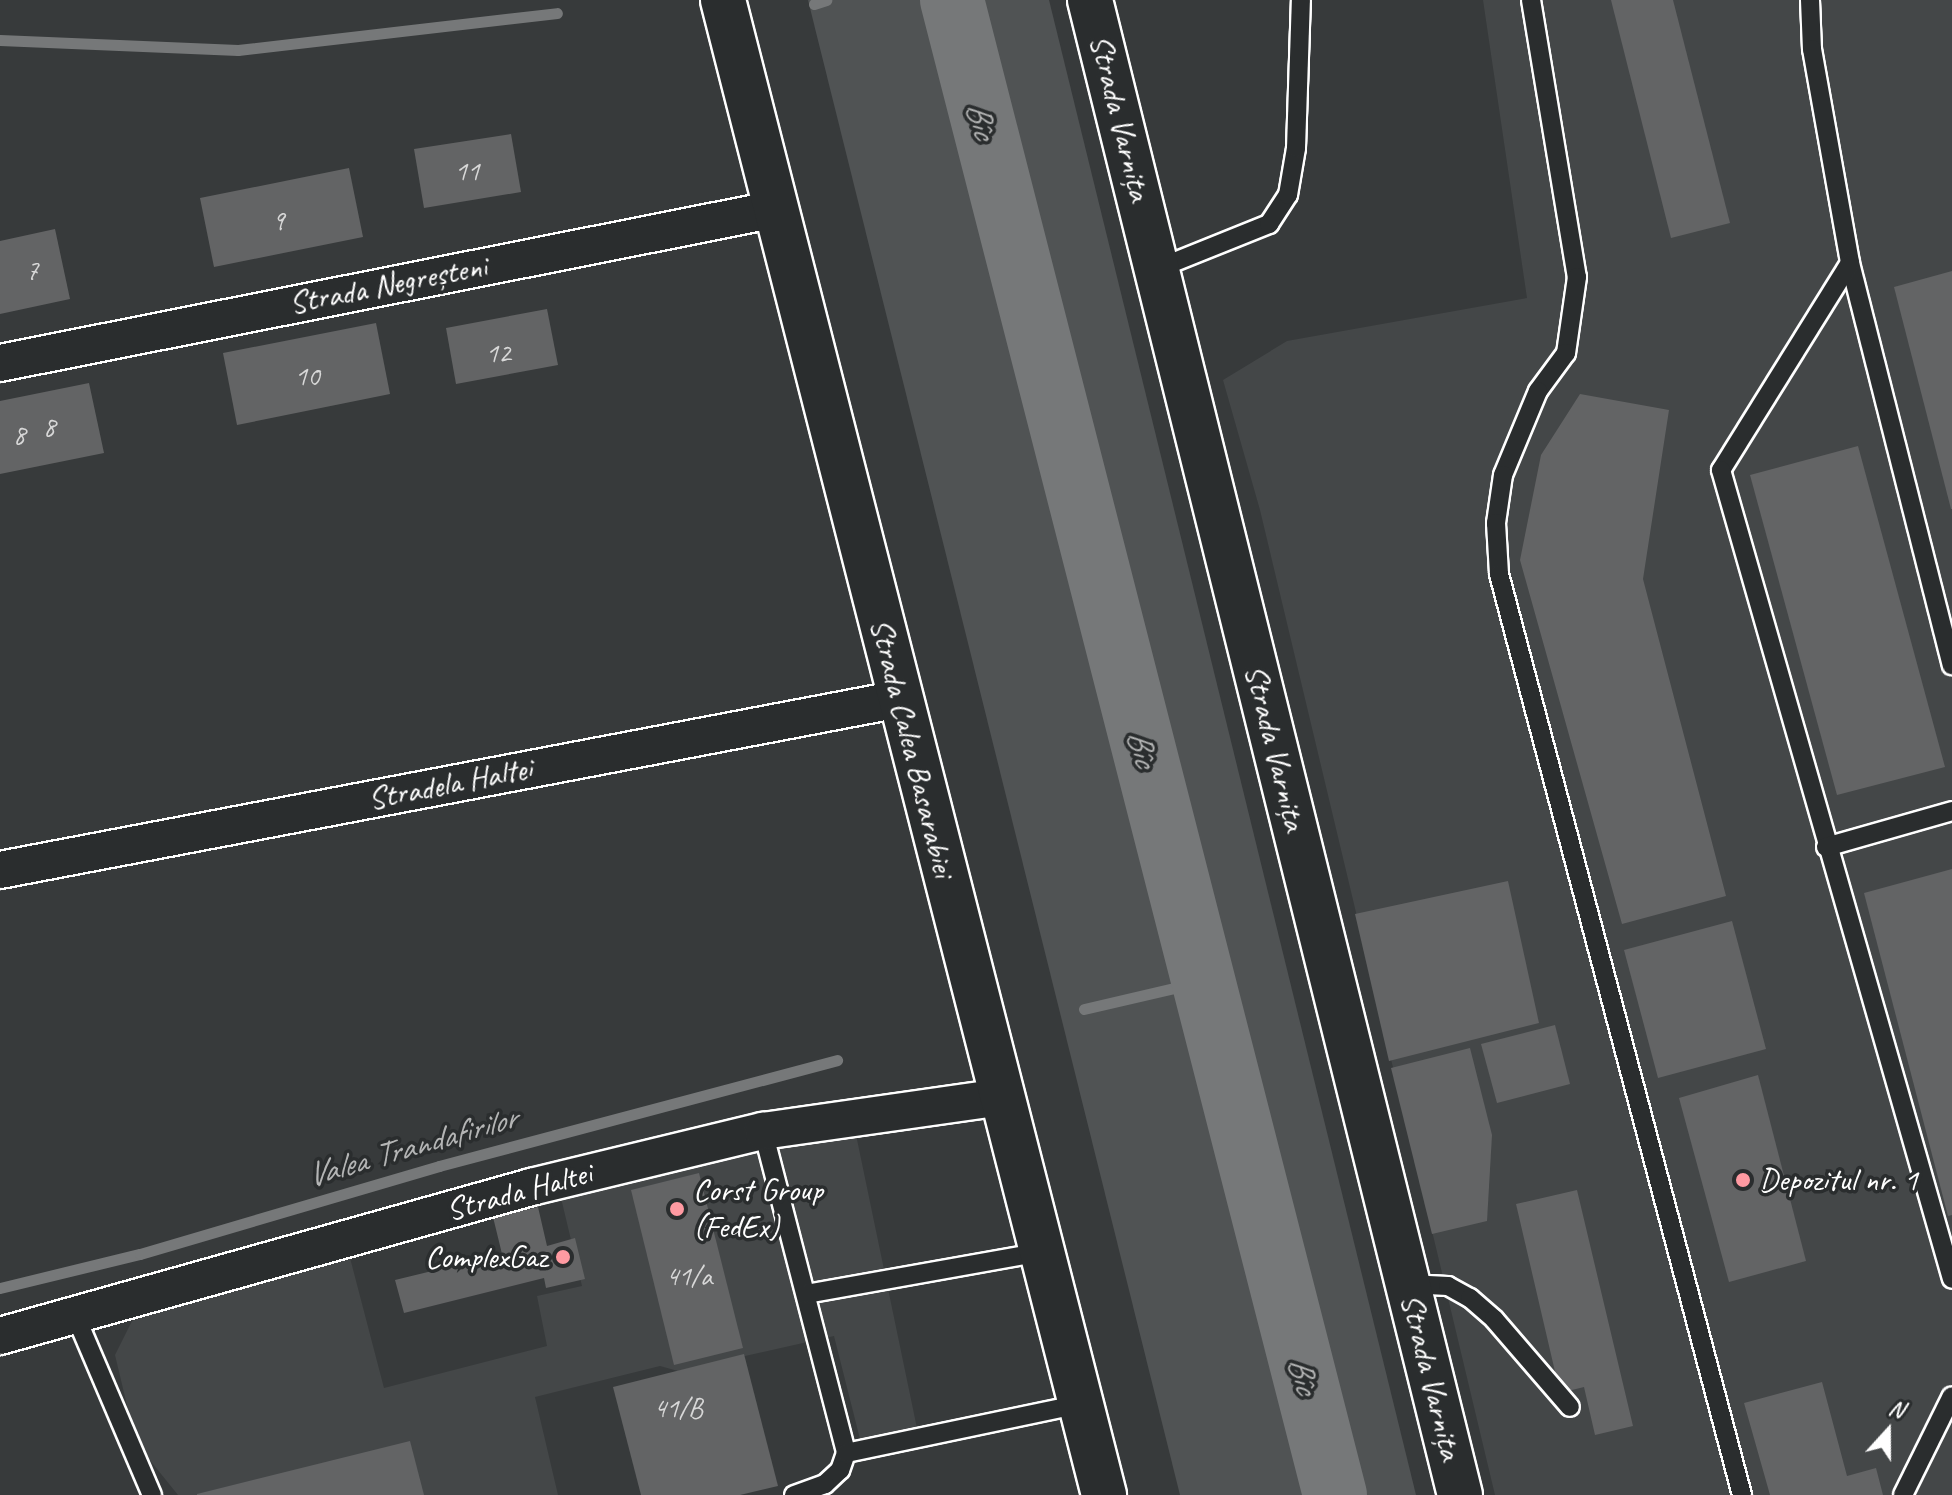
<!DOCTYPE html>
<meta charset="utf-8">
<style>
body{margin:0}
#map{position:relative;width:1952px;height:1495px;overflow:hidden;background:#373a3b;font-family:Caveat,sans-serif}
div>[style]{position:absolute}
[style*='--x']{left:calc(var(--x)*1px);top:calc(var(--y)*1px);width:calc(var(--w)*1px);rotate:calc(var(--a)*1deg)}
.built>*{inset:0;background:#444748}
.green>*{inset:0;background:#505354}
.stream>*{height:11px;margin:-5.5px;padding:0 5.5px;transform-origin:5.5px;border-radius:5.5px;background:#767879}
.river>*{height:64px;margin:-32px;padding:0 32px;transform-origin:32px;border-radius:32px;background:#767879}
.building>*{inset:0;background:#636465}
.roads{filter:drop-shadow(2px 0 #fff) drop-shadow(-2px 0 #fff) drop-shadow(0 2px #fff) drop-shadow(0 -2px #fff)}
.lane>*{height:18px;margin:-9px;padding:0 9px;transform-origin:9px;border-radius:9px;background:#2a2d2e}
.street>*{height:36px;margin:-18px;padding:0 18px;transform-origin:18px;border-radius:18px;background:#2a2d2e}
.secondary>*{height:44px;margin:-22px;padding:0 22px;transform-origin:22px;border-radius:22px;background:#2a2d2e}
.primary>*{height:44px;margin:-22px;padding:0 22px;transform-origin:22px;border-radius:22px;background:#2a2d2e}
.dots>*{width:22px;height:22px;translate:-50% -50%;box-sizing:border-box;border:4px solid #2a2d2e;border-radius:50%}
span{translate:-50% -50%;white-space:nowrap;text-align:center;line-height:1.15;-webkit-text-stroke:7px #2a2d2e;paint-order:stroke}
.number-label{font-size:28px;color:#d8d8d8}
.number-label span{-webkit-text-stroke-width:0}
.street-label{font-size:32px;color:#fff}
.poi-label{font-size:32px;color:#fff}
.left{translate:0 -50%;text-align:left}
.right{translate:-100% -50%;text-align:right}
.water-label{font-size:34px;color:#b4b5b5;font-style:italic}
.north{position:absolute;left:1848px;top:1391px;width:80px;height:80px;-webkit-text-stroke:6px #2a2d2e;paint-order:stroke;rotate:21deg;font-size:22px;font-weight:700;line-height:32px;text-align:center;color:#fff}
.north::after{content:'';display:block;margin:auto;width:28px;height:36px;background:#fff;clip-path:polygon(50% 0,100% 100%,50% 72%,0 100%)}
</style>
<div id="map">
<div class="built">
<i style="clip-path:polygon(1483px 0,1952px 0,1952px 1495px,1495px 1495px,1260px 510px,1223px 380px,1287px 341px,1527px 298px)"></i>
<i style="clip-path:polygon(854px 1125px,918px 1433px,862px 1447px,834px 1336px,678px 1371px,660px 1366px,535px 1397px,558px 1495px,178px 1495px,136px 1443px,115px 1355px,132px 1321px,190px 1298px,349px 1254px,384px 1388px,547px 1346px,537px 1296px,582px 1286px,561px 1198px)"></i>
</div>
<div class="green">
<i style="clip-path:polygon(808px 0,1049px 0,1416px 1495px,1180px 1495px)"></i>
</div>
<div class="stream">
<i style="--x:814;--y:4;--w:13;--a:-18"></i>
<i style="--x:0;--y:40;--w:238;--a:2.4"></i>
<i style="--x:238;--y:50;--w:321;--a:-6.6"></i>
<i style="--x:1084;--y:1009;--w:123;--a:-13.1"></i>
<i style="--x:0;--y:1288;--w:144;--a:-13.7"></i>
<i style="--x:140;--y:1254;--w:312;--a:-16.4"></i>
<i style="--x:439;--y:1166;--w:412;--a:-14.9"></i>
</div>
<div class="river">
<i style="--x:952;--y:0;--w:1543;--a:75.63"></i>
</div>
<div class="building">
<i style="clip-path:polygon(1611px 0,1673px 0,1730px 223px,1671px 238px)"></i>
<i style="clip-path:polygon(511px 134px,521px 192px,424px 208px,414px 149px)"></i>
<i style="clip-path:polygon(349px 168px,363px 237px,214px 267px,200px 198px)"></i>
<i style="clip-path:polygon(55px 229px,70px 299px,0 314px,0 241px)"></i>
<i style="clip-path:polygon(1952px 271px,1952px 509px,1951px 509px,1894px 287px)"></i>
<i style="clip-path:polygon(547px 309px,558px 365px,456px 384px,446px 328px)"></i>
<i style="clip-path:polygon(376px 323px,390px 394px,237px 425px,223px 353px)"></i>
<i style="clip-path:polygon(89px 383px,104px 453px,0 474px,0 401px)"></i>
<i style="clip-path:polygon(1580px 394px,1669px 410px,1643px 579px,1726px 896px,1622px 924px,1520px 560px,1541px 455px)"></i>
<i style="clip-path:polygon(1858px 446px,1945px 767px,1837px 795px,1750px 475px)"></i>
<i style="clip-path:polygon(1952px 869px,1952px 1215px,1948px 1216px,1864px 893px)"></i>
<i style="clip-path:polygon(1508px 881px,1539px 1023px,1389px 1061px,1355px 914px)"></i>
<i style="clip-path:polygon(1732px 921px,1766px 1049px,1658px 1078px,1624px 950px)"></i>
<i style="clip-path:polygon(1555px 1025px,1570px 1084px,1497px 1103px,1481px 1044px)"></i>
<i style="clip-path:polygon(1470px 1048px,1492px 1135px,1487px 1221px,1432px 1234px,1391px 1068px)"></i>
<i style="clip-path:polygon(1758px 1075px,1806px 1261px,1729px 1282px,1679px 1098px)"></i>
<i style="clip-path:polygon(699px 1173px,743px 1348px,674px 1365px,631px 1190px)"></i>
<i style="clip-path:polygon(1577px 1190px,1633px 1426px,1595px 1435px,1584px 1387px,1560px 1393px,1516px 1204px)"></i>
<i style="clip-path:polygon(538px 1207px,547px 1246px,575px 1238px,585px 1279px,546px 1288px,544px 1278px,404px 1313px,395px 1280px,502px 1254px,493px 1217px)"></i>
<i style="clip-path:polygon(744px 1354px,778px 1486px,740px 1495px,641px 1495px,613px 1387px)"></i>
<i style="clip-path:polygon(1822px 1382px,1847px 1476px,1876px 1468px,1883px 1495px,1770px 1495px,1744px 1403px)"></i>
<i style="clip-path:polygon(410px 1441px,424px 1495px,197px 1495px,197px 1494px)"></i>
</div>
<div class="roads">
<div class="lane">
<i style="--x:1531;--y:0;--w:281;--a:80.6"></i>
<i style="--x:1577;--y:277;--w:77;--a:98.2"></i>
<i style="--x:1566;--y:353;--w:47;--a:126.4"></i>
<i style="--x:1538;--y:391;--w:91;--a:112.6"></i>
<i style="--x:1503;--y:475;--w:49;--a:98.3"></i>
<i style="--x:1496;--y:523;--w:51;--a:86.6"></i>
<i style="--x:1499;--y:574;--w:953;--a:75.22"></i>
<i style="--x:1810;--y:0;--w:49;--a:87.7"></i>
<i style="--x:1812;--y:49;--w:217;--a:79.9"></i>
<i style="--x:1850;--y:263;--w:415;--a:75.8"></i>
<i style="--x:1850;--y:263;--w:244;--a:121.9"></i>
<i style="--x:1721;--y:470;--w:841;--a:74.06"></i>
<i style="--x:1157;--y:269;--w:121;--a:-21.9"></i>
<i style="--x:1269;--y:224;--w:35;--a:-57"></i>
<i style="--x:1288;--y:195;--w:48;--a:-80.3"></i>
<i style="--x:1296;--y:148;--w:148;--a:-88.1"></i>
<i style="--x:1826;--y:847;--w:131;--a:-15.9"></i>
<i style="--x:763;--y:1131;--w:333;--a:75.5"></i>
<i style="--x:846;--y:1453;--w:18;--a:109"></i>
<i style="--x:840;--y:1470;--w:21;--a:137"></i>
<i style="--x:825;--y:1484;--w:33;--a:160"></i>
<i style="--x:1408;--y:1284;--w:40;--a:2.9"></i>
<i style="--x:1448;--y:1286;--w:25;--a:29"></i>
<i style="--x:1470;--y:1298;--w:32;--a:41"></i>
<i style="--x:1494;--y:1319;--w:116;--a:49.2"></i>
<i style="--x:806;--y:1294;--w:239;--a:-10.1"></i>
<i style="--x:76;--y:1317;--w:194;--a:66.9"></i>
<i style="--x:846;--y:1453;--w:239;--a:-11.8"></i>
<i style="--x:1903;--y:1495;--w:110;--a:-63.7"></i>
</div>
<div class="street">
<i style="--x:0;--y:363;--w:791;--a:-11.22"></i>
<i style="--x:0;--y:870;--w:916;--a:-10.76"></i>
<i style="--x:0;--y:1336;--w:552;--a:-15.67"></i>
<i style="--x:531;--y:1187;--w:239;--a:-13.6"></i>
<i style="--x:763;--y:1131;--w:240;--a:-8.1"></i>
</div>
<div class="secondary">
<i style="--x:1090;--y:0;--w:1540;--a:76.1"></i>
</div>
<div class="primary">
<i style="--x:723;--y:0;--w:1543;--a:75.7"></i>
</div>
</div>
<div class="dots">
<i style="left:1743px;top:1180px;background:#ff9aa2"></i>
<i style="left:677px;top:1209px;background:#ff9aa2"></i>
<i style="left:563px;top:1257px;background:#ff9aa2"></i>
</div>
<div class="number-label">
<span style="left:467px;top:171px">11</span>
<span style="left:278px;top:221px">9</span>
<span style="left:32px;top:270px">7</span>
<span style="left:498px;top:353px">12</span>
<span style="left:307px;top:376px">10</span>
<span style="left:49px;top:427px">8</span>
<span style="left:19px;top:435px">8</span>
<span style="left:689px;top:1276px">41/a</span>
<span style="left:678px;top:1408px">41/B</span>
</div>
<div class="street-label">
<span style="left:1120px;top:118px;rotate:76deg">Strada Varnița</span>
<span style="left:388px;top:285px;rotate:-11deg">Strada Negreșteni</span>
<span style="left:912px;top:748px;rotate:76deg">Strada Calea Basarabiei</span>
<span style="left:1275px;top:748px;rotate:76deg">Strada Varnița</span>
<span style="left:450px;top:784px;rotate:-11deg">Stradela Haltei</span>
<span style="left:519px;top:1192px;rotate:-15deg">Strada Haltei</span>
<span style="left:1431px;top:1377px;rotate:76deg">Strada Varnița</span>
</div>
<div class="poi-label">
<span class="left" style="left:1759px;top:1180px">Depozitul nr. 1</span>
<span class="left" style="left:693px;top:1209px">Corst Group<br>(FedEx)</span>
<span class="right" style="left:547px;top:1257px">ComplexGaz</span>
</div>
<div class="water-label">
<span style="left:982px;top:120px;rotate:76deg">Bîc</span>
<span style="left:1143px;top:748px;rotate:76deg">Bîc</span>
<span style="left:411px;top:1146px;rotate:-16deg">Valea Trandafirilor</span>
<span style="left:1304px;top:1375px;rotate:76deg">Bîc</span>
</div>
<div class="north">N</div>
</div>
